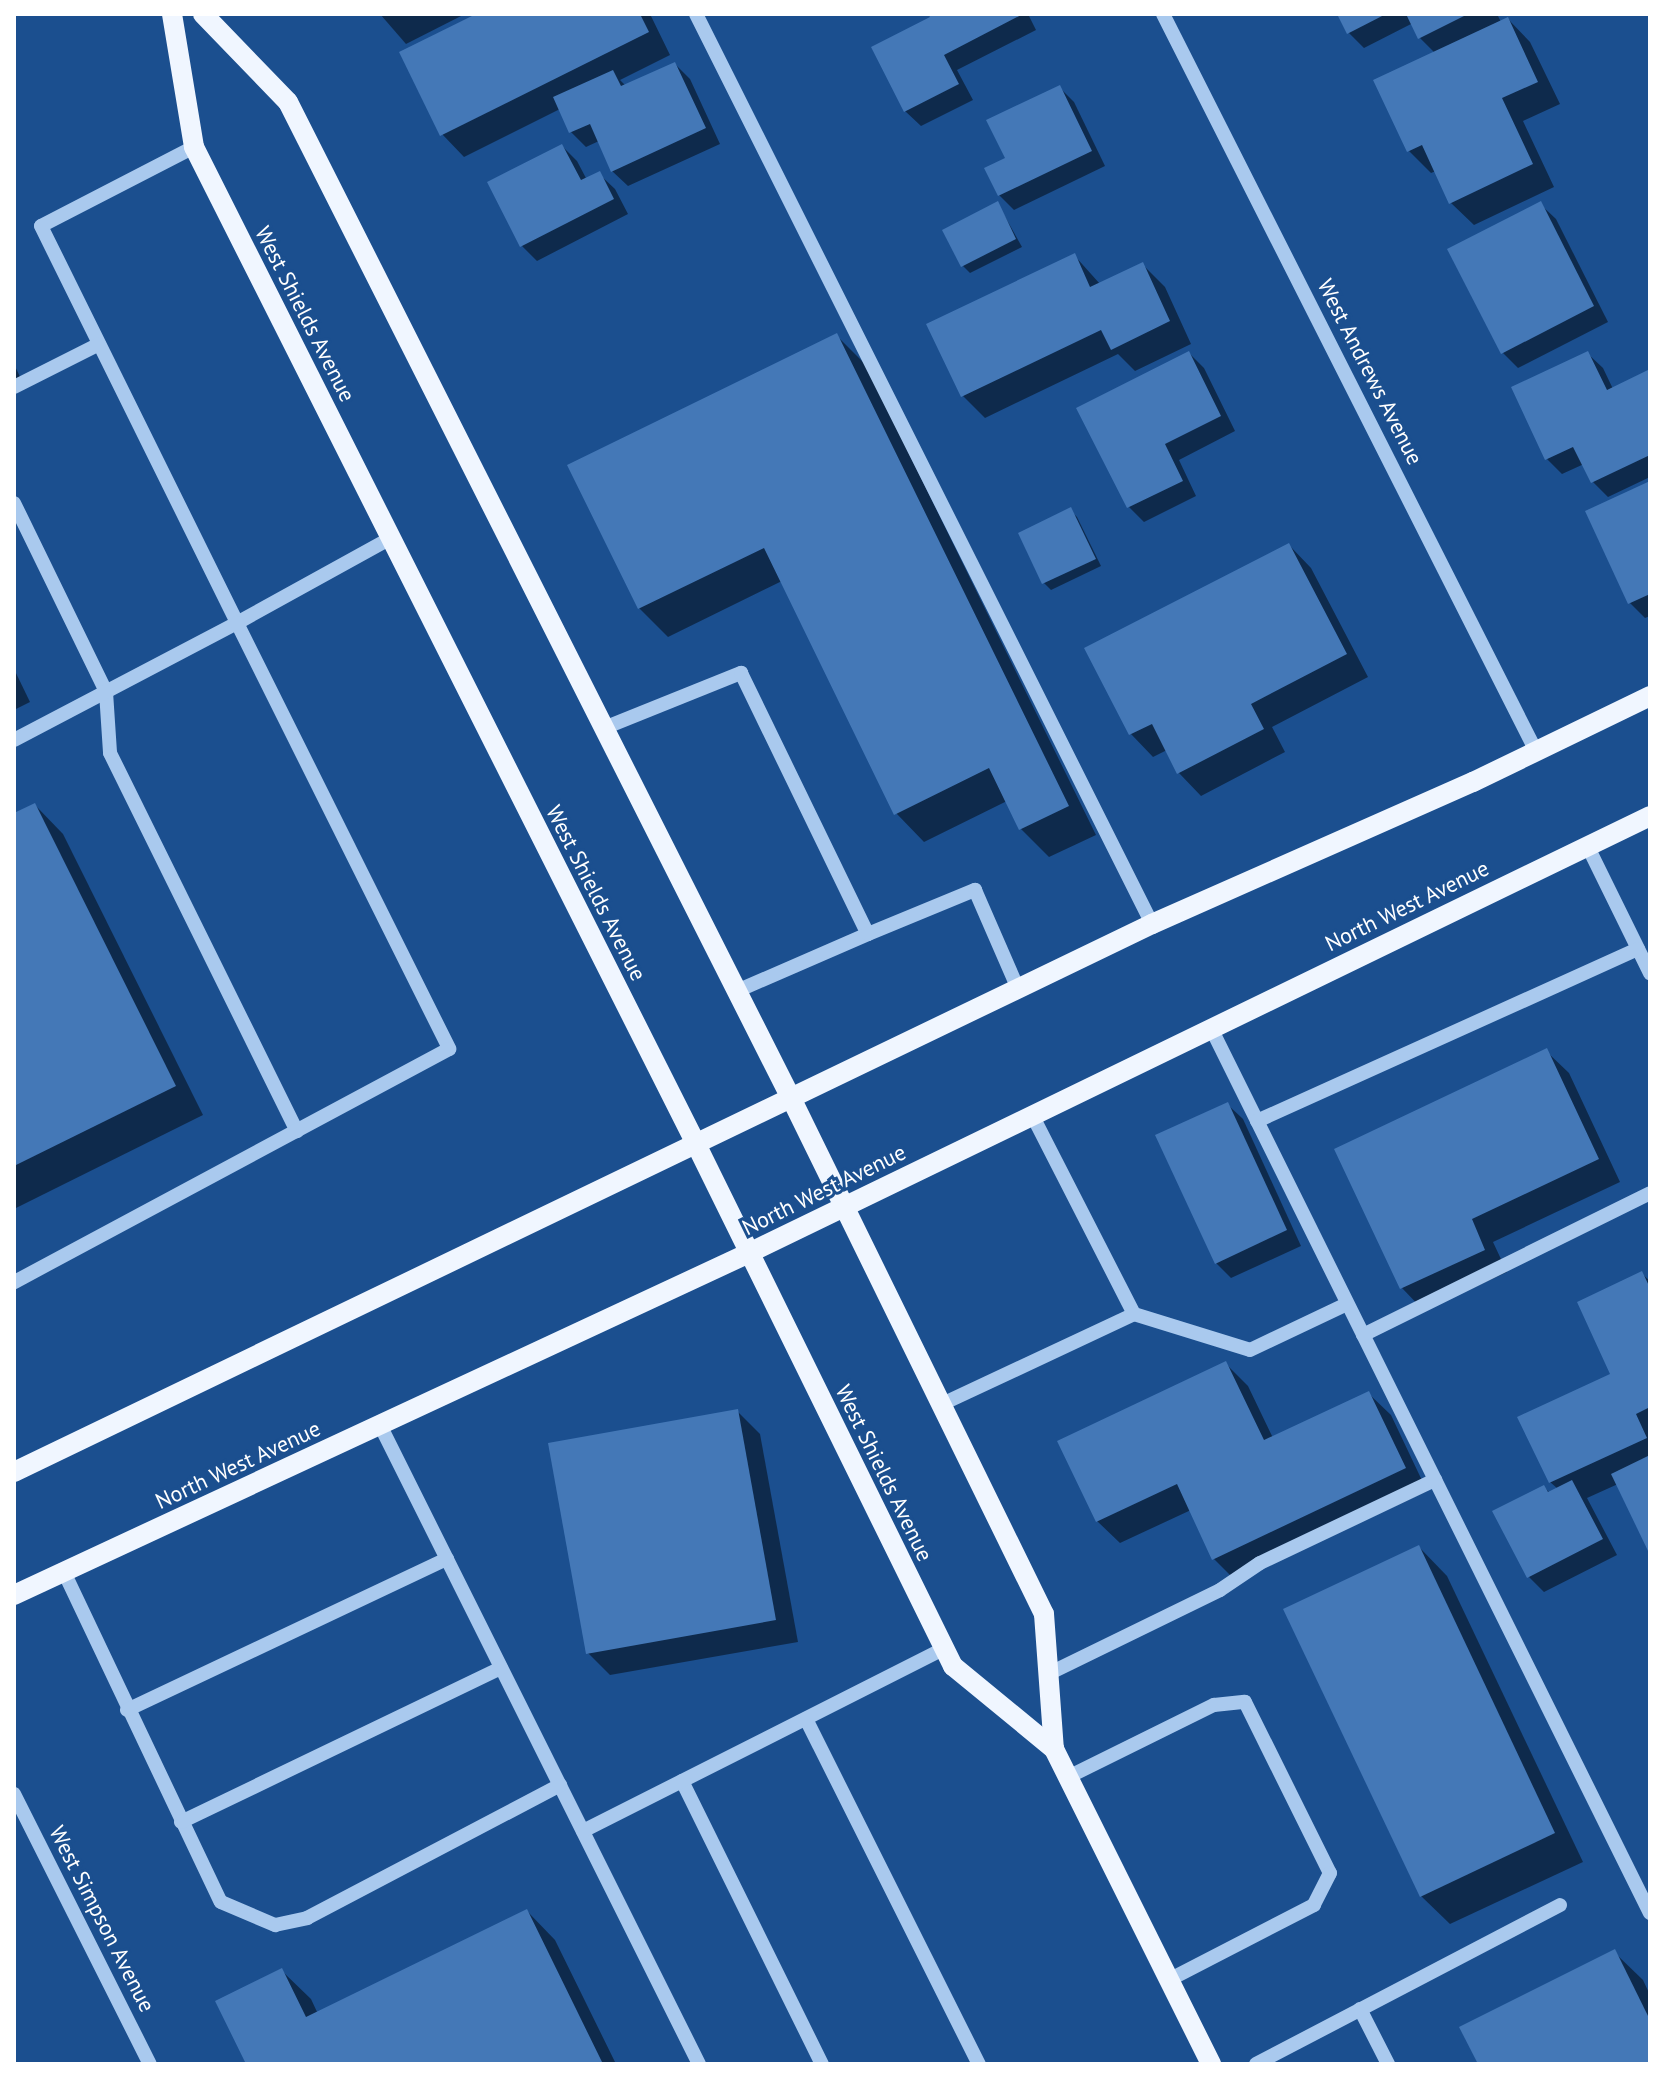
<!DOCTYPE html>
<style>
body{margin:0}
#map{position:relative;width:1664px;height:2078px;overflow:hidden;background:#1b4f8f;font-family:"PT Sans",sans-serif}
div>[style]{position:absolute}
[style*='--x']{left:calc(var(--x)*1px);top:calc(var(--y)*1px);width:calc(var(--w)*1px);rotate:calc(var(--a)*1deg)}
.shadow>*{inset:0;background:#0007}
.building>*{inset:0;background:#4478b7}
.minor>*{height:14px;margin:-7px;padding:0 7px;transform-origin:7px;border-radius:7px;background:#a9c9ee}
.major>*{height:20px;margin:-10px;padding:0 10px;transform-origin:10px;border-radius:10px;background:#f0f6ff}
span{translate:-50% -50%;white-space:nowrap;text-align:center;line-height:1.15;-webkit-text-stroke:6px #1b4f8f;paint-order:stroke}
.street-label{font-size:22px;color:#fff}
.frame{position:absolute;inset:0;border:16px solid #fff;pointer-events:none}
</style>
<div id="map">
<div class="shadow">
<i style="clip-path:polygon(380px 14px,465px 14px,406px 44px)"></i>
<i style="clip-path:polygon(480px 14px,650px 14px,670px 55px,620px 80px,626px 86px,675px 64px,690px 79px,720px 144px,628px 186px,612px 171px,599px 141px,586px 147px,571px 132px,560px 109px,464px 157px,442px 134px)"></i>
<i style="clip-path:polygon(930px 14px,1028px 14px,1036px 30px,957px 70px,973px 100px,921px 126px,905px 111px,932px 18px)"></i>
<i style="clip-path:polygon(1339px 14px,1497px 14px,1501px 22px,1508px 19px,1530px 42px,1560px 104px,1523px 121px,1554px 187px,1474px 225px,1451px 203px,1436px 171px,1431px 173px,1409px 151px,1435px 53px,1420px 38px,1413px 23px,1364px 48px,1349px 33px)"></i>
<i style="clip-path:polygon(1059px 87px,1074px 102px,1105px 166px,1014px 210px,999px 195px,1008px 159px)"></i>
<i style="clip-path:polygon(562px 146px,577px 161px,587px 180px,599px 174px,615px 189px,628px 214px,537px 261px,522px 246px,490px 183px)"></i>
<i style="clip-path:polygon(998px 204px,1022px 247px,970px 273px,963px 266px)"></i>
<i style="clip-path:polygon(1540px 204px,1556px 219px,1608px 322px,1518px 368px,1503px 353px)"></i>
<i style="clip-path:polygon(1074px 255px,1100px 284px,1142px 264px,1165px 287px,1191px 344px,1135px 371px,1118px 354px,985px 418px,963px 396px)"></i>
<i style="clip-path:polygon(836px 335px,865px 364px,1096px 835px,1049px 857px,1021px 829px,1007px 801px,924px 842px,896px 813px,782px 581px,668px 637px,639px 608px)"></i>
<i style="clip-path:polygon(1189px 353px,1204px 368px,1235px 431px,1179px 460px,1196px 496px,1144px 522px,1129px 507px,1079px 409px)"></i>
<i style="clip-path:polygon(1587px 353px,1603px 368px,1613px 389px,1650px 372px,1650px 477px,1608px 497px,1593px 482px,1584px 464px,1562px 474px,1547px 459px)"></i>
<i style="clip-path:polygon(14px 364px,21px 379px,14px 382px)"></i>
<i style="clip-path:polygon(1650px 483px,1650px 616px,1645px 618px,1630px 603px)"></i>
<i style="clip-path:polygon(1070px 510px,1077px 517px,1101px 566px,1051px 590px,1044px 583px)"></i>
<i style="clip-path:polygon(1289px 545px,1311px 568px,1368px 677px,1272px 727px,1285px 752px,1201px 796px,1179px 773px,1167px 750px,1153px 757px,1131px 734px,1087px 649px)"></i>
<i style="clip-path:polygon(14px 669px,30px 702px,14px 710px)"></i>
<i style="clip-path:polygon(35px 805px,63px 834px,203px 1115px,14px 1209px,14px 816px)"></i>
<i style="clip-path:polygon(1546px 1051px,1569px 1073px,1620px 1182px,1493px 1242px,1507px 1272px,1424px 1311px,1402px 1288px,1336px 1150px)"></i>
<i style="clip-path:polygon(1227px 1104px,1243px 1119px,1301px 1246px,1231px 1278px,1216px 1263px)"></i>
<i style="clip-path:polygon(1642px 1274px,1650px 1281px,1650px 1551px,1618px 1484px,1587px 1498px,1617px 1555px,1544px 1592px,1529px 1577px,1544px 1487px,1550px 1493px,1558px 1489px,1550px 1482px,1613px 1375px)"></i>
<i style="clip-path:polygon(1226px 1364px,1248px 1386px,1273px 1438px,1368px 1393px,1391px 1415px,1427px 1491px,1236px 1581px,1214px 1559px,1191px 1510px,1120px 1543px,1097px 1521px)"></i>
<i style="clip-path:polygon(737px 1411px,760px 1434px,798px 1642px,610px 1675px,588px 1653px)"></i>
<i style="clip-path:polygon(1419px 1547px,1447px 1576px,1583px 1862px,1450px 1924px,1421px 1896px)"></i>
<i style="clip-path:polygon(527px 1911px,555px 1940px,616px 2064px,249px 2064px,282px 1971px,311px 1999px,318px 2014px)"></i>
<i style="clip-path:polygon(1614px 1952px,1643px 1980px,1650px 1995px,1650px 2064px,1480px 2064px)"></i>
</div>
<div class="building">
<i style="clip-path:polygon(476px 14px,640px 14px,649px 32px,440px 136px,399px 52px)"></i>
<i style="clip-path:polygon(928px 14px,1023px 14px,944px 55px,959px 84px,904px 112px,871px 47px,930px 17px)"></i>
<i style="clip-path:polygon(1337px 14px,1386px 14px,1347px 34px)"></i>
<i style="clip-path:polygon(1406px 14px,1468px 14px,1418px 39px)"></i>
<i style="clip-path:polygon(1508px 17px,1538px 82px,1502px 98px,1533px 164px,1449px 204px,1422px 145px,1407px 152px,1373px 80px)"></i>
<i style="clip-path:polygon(675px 62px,706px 128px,611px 172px,590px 124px,569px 133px,553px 97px,613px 70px,621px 86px)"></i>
<i style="clip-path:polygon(1060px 85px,1092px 151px,998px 196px,984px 168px,1005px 158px,986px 120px)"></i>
<i style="clip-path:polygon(562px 144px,581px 180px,600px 171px,614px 199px,520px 247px,487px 182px)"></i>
<i style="clip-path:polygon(998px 201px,1016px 239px,961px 267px,942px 230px)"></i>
<i style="clip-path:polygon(1541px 201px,1594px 306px,1501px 354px,1447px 249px)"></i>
<i style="clip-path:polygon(1075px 253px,1090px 287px,1143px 262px,1170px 321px,1111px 350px,1101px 330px,961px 397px,926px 324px)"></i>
<i style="clip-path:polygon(837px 333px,1069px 806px,1019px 830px,989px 768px,894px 815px,764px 548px,638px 609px,567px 465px)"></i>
<i style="clip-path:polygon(1189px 351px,1221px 416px,1165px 444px,1183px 481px,1127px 508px,1076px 408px)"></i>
<i style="clip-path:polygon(1588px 351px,1607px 390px,1650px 369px,1650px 455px,1591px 483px,1573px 447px,1545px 460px,1511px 387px)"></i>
<i style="clip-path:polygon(1650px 481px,1650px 594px,1628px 604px,1585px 511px)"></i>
<i style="clip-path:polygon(1071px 507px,1096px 559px,1042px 584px,1018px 533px)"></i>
<i style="clip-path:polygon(1289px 543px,1347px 654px,1251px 704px,1264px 729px,1177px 774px,1152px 724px,1129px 735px,1084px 648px)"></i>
<i style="clip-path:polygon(35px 803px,176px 1086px,14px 1166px,14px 813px)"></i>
<i style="clip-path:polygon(1547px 1048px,1599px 1159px,1472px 1219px,1485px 1250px,1400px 1289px,1334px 1149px)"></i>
<i style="clip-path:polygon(1228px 1102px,1287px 1230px,1215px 1264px,1155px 1135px)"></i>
<i style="clip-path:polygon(1642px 1271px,1650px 1288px,1650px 1407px,1636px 1414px,1647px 1438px,1549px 1483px,1517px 1417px,1610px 1374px,1577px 1302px)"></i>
<i style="clip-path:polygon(1226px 1361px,1264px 1440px,1369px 1391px,1406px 1468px,1212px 1560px,1177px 1484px,1096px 1522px,1057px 1441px)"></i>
<i style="clip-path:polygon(738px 1409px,776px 1620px,586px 1654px,548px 1443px)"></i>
<i style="clip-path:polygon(1650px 1455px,1650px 1555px,1611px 1474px)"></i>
<i style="clip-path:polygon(1572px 1480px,1603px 1539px,1527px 1578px,1492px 1511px,1544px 1485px,1548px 1492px)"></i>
<i style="clip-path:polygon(1419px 1545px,1555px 1833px,1420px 1897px,1283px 1609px)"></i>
<i style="clip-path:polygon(527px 1909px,603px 2064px,246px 2064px,215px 2001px,282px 1968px,306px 2017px)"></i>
<i style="clip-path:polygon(1615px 1949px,1650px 2020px,1650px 2064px,1478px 2064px,1459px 2027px)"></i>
</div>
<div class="minor">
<i style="--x:696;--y:14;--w:1018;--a:63.38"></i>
<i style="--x:1163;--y:14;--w:826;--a:63.16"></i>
<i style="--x:194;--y:147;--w:172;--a:152.7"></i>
<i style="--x:41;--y:226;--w:443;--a:63.7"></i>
<i style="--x:237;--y:623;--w:176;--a:-28.9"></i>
<i style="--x:14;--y:387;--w:95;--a:-26.8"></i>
<i style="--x:14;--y:503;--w:210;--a:64"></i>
<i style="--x:106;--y:692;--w:61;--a:86.2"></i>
<i style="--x:110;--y:753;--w:422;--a:63.7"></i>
<i style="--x:604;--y:728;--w:148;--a:-21.9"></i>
<i style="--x:741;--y:673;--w:290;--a:64.1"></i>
<i style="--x:868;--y:934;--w:143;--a:156.5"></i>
<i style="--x:14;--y:740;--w:252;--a:-27.7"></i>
<i style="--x:237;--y:623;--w:476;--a:63.5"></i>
<i style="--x:449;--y:1049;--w:493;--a:151.8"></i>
<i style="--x:1587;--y:845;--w:143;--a:63.8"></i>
<i style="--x:868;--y:934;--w:116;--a:-22.4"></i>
<i style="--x:975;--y:890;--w:108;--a:66.5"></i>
<i style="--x:1211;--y:1028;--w:988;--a:63.62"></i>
<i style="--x:1257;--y:1121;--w:418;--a:-24.3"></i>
<i style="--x:1134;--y:1314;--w:121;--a:17.2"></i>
<i style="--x:1250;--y:1350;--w:107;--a:-25.4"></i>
<i style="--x:1363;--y:1335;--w:320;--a:-26.3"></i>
<i style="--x:940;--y:1405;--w:214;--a:-25.1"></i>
<i style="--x:1134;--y:1314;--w:224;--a:-117.1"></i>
<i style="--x:380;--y:1425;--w:714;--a:63.47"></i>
<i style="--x:64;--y:1572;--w:365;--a:64.6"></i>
<i style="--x:221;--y:1902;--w:59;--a:23.1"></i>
<i style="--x:275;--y:1925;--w:33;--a:-12"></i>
<i style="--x:307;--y:1918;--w:286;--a:-27.7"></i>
<i style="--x:1048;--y:1674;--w:191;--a:-26"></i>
<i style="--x:1220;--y:1590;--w:48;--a:-34"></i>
<i style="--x:1260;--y:1563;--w:194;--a:-25.4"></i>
<i style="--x:127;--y:1710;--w:354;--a:-25.3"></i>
<i style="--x:806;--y:1719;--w:386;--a:63.4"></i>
<i style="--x:1068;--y:1777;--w:163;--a:-26.3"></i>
<i style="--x:1214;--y:1705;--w:31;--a:-6"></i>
<i style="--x:1245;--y:1702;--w:191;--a:63.6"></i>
<i style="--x:1330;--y:1873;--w:36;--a:117"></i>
<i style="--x:1314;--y:1905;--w:163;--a:152.7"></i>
<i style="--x:682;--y:1781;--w:316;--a:63.7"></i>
<i style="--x:14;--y:1794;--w:302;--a:63.3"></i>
<i style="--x:181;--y:1822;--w:355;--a:-25.7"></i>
<i style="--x:583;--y:1831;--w:404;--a:-26.8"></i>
<i style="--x:1360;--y:2009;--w:62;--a:63"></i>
<i style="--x:1256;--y:2064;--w:343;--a:-27.6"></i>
</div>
<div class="major">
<i style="--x:172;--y:14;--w:135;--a:80.6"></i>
<i style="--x:194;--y:147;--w:1116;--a:63.27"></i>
<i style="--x:696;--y:1144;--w:582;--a:63.79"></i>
<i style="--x:953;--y:1666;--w:131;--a:39.4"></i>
<i style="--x:1054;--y:1749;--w:352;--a:63.5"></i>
<i style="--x:203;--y:14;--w:122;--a:46"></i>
<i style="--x:288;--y:102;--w:1118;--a:63.21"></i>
<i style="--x:792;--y:1100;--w:572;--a:63.88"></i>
<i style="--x:1044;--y:1614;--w:135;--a:85.8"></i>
<i style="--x:14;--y:1472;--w:1263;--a:-25.71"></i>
<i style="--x:1152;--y:924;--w:351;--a:-23.9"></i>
<i style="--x:1473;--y:782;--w:197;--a:-25.9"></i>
<i style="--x:14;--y:1595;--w:811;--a:-24.95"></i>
<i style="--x:749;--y:1253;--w:1001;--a:-25.87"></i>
</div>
<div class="street-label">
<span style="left:305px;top:314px;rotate:63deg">West Shields Avenue</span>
<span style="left:1370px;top:372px;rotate:63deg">West Andrews Avenue</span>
<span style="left:596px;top:893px;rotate:63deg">West Shields Avenue</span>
<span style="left:1407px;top:906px;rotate:-26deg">North West Avenue</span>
<span style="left:824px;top:1190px;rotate:-26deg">North West Avenue</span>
<span style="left:238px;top:1465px;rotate:-25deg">North West Avenue</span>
<span style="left:884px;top:1473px;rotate:64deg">West Shields Avenue</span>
<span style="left:102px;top:1919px;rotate:63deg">West Simpson Avenue</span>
</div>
<div class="frame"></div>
</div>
